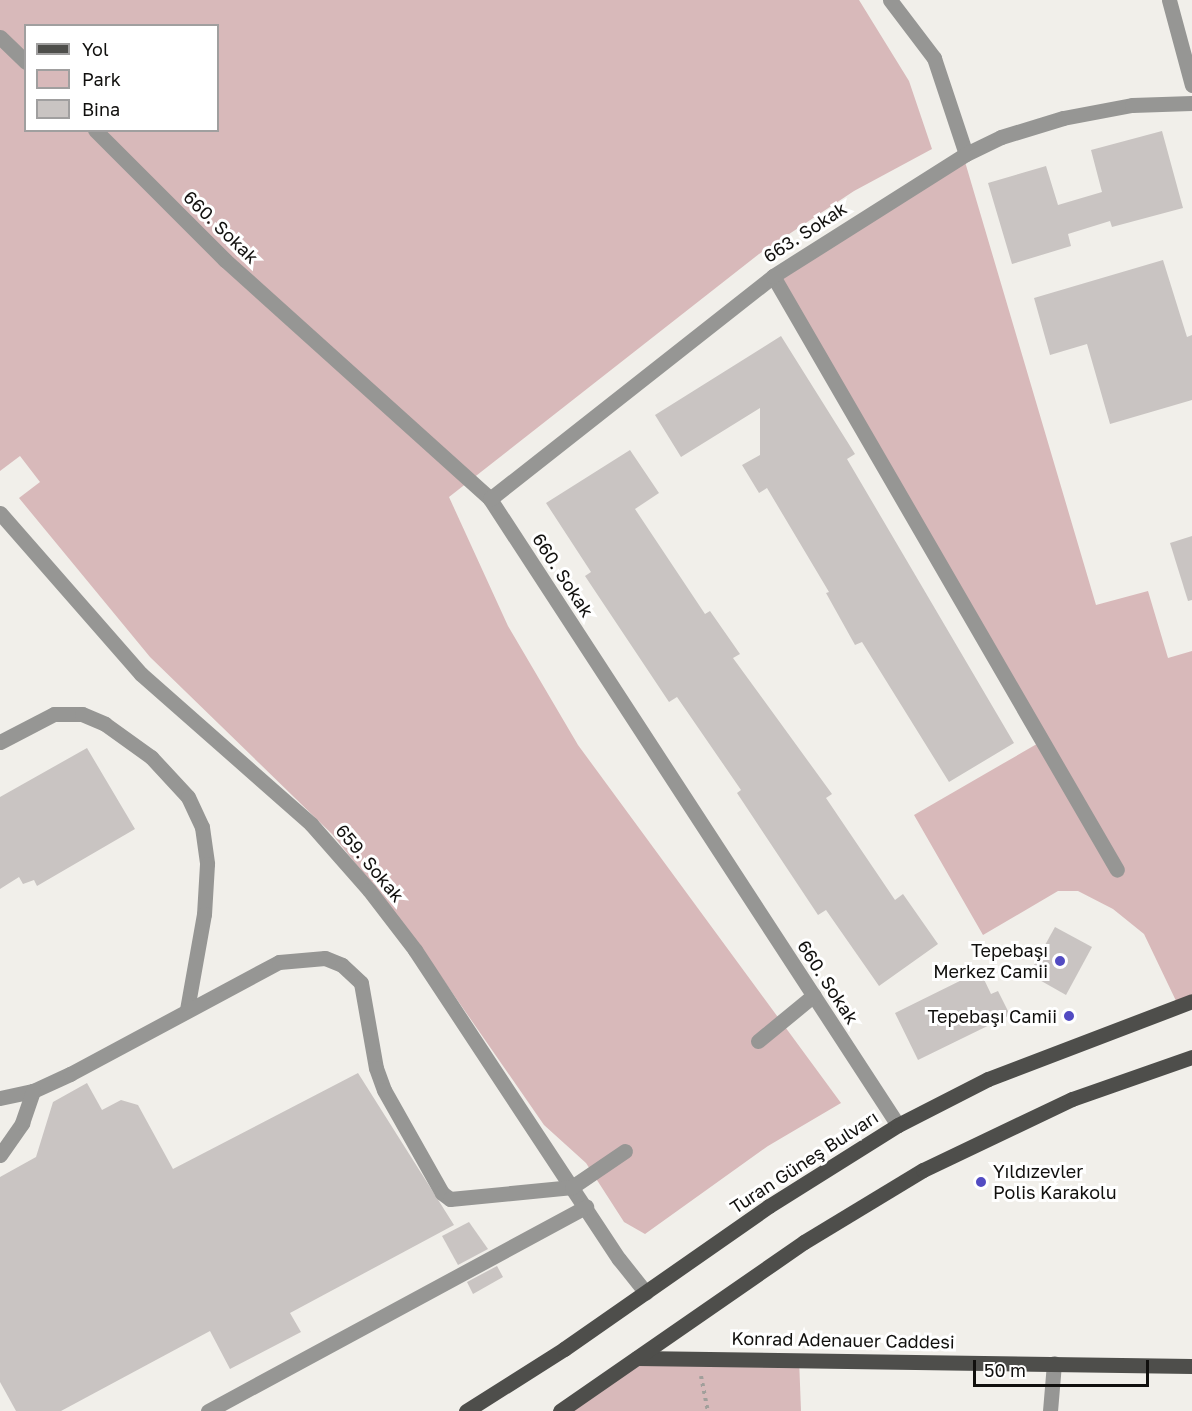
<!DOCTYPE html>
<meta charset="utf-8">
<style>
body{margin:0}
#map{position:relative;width:1192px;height:1411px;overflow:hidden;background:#f1efea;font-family:"Golos Text",sans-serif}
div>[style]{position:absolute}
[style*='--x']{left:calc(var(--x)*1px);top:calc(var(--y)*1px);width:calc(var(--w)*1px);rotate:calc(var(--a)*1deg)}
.green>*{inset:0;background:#d8b9ba}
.building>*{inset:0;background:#c9c4c2}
.path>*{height:4px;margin-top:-2px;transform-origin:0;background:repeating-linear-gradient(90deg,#a19f9b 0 3px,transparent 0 7.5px)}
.minor>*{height:15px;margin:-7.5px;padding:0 7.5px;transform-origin:7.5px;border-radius:7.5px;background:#969694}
.major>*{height:15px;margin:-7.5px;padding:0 7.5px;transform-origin:7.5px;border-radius:7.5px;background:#4e4e4b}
.dots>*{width:16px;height:16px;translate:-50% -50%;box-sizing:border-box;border:3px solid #fff;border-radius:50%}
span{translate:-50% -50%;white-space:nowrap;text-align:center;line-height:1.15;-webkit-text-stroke:6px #fff;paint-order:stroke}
.street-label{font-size:18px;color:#11100e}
.poi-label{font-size:18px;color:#11100e}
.right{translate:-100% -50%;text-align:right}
.left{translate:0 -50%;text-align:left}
.legend{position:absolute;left:24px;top:24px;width:195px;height:108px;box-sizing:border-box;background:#fff;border:2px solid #a09f9f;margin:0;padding:8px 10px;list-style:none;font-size:18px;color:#11100e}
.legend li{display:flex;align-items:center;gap:12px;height:30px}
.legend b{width:30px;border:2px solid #a09f9f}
.scale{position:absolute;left:973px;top:1360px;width:176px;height:27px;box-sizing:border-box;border:3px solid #11100e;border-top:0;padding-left:8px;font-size:18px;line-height:21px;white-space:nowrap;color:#11100e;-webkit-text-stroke:4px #fff;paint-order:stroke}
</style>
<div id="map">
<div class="green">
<i style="clip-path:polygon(evenodd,0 0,859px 0,909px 81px,932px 149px,854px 191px,759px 254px,449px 497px,508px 626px,578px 745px,841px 1103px,768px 1146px,645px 1234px,624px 1222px,586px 1163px,544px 1125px,415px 939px,332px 834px,150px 657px,19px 498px,40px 482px,20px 456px,0 471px,0 0,26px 26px,218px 26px,218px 130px,26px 130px,26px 26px)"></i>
<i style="clip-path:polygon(963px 155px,1096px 605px,1148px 591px,1168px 658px,1192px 651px,1192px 1001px,1178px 1005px,1144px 934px,1113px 909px,1078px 891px,1058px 891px,983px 935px,914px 815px,1042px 741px,773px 276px)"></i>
<i style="clip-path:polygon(637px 1358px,799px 1358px,801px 1411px,560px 1411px)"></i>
</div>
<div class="building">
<i style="clip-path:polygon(1162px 131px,1183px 208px,1112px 227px,1110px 221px,1068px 234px,1071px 246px,1012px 264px,988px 183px,1046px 166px,1058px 205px,1102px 192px,1091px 150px)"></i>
<i style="clip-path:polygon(1163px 260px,1187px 337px,1192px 335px,1192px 400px,1110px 424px,1087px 344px,1050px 355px,1034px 298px)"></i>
<i style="clip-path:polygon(781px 336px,855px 454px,847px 459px,1014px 743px,949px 782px,862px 642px,855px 645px,826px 593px,829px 592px,767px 488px,759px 493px,742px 465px,760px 455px,760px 408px,681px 457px,655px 415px)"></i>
<i style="clip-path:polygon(630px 450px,659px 493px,635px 509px,705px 614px,710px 611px,740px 654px,733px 658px,832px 794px,826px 798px,895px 900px,903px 894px,938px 944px,879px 986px,826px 910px,818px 915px,737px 793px,741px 790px,677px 697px,669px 702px,585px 576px,591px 572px,546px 503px)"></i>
<i style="clip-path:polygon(1192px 536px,1192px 600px,1188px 601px,1170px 543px)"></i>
<i style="clip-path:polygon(87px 748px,135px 829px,37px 886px,34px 880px,23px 884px,19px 877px,0 889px,0 797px)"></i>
<i style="clip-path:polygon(1055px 927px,1092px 947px,1066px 995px,1029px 974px)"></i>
<i style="clip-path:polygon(980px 971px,991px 994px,998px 991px,1010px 1015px,918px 1060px,895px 1013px)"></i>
<i style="clip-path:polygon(358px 1073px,454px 1225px,290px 1313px,301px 1332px,230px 1369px,210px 1331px,61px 1411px,16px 1411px,0 1382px,0 1177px,36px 1157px,53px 1102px,87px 1083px,102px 1110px,121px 1100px,138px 1105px,173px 1169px)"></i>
<i style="clip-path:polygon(469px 1222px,488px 1249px,458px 1265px,442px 1236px)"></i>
<i style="clip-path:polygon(497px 1266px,503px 1277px,473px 1294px,467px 1282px)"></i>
</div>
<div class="path">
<i style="--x:701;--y:1376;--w:36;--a:79"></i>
</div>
<div class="minor">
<i style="--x:890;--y:0;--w:73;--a:52.8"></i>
<i style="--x:934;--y:58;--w:101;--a:71.6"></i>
<i style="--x:1169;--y:0;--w:88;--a:74.9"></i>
<i style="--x:0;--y:37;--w:36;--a:44"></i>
<i style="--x:95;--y:130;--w:184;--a:45"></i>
<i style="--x:225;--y:260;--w:357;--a:42"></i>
<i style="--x:490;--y:499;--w:747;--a:56.91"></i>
<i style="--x:773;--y:276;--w:686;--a:59.92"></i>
<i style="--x:490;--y:499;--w:360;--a:-38.2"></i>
<i style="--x:773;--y:276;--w:228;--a:-32.3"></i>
<i style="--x:966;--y:154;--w:39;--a:-26"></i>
<i style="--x:1001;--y:137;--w:65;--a:-17"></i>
<i style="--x:1063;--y:118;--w:70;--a:-10.7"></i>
<i style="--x:1132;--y:105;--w:60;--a:-1.9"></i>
<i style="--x:0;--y:513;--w:214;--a:48.8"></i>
<i style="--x:141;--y:674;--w:227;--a:41.4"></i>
<i style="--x:311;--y:824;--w:88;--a:48.7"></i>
<i style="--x:369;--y:890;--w:76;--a:52.5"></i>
<i style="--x:415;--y:950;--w:370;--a:56.6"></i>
<i style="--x:619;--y:1259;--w:43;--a:51.5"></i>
<i style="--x:0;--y:742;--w:61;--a:-27.4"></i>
<i style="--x:54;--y:714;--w:28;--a:0"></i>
<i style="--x:82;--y:714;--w:25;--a:23"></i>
<i style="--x:105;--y:724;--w:57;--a:35.7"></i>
<i style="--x:151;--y:757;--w:54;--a:47.2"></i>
<i style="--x:188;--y:797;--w:33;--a:65"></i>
<i style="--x:202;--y:827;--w:37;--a:82"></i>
<i style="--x:207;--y:864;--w:50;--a:93.4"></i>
<i style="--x:204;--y:914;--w:97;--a:100.1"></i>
<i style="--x:758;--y:1041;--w:72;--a:-39.4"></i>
<i style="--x:0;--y:1098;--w:34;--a:-12"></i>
<i style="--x:33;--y:1091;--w:41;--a:-24.7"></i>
<i style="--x:70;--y:1074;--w:237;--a:-28.2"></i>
<i style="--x:279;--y:962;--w:46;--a:-5"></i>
<i style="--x:325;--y:958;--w:18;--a:22"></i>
<i style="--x:342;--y:965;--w:26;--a:43"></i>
<i style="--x:361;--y:983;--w:86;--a:80"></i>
<i style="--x:376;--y:1068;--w:23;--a:70"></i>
<i style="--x:384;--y:1090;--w:118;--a:60.6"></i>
<i style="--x:442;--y:1193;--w:10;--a:37"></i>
<i style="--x:450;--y:1199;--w:123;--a:-5.6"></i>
<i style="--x:572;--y:1187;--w:64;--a:-34.2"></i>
<i style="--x:0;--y:1155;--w:39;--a:-55"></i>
<i style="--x:22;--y:1123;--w:34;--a:-71"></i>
<i style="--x:208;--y:1411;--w:430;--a:-28.4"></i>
<i style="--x:1050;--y:1411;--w:48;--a:-85.2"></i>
</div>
<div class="major">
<i style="--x:637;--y:1358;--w:555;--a:0.83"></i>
<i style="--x:466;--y:1411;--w:116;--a:-32.3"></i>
<i style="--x:564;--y:1349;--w:250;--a:-34.9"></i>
<i style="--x:769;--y:1206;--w:152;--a:-32.1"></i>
<i style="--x:898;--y:1125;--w:101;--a:-27.1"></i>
<i style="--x:988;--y:1079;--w:218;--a:-20.9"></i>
<i style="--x:560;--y:1411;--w:297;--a:-34.7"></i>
<i style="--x:804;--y:1242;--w:139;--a:-31.2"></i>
<i style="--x:923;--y:1170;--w:165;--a:-25.5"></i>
<i style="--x:1072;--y:1099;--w:127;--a:-19.3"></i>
</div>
<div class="dots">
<i style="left:1060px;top:961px;background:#524bc2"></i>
<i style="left:1069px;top:1016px;background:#524bc2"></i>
<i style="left:981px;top:1182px;background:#524bc2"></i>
</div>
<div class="street-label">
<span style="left:221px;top:227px;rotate:44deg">660. Sokak</span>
<span style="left:805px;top:232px;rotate:-33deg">663. Sokak</span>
<span style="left:563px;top:575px;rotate:57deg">660. Sokak</span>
<span style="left:370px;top:863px;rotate:50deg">659. Sokak</span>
<span style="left:828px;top:982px;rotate:57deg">660. Sokak</span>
<span style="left:804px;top:1162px;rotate:-33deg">Turan Güneş Bulvarı</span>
<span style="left:843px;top:1340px;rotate:1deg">Konrad Adenauer Caddesi</span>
</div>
<div class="poi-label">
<span class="right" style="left:1048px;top:961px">Tepebaşı<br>Merkez Camii</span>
<span class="right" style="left:1057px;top:1016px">Tepebaşı Camii</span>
<span class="left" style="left:993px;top:1182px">Yıldızevler<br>Polis Karakolu</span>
</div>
<ul class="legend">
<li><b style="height:8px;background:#4e4e4b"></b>Yol</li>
<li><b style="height:16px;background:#d8b9ba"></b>Park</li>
<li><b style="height:16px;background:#c9c4c2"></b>Bina</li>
</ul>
<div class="scale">50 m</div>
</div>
